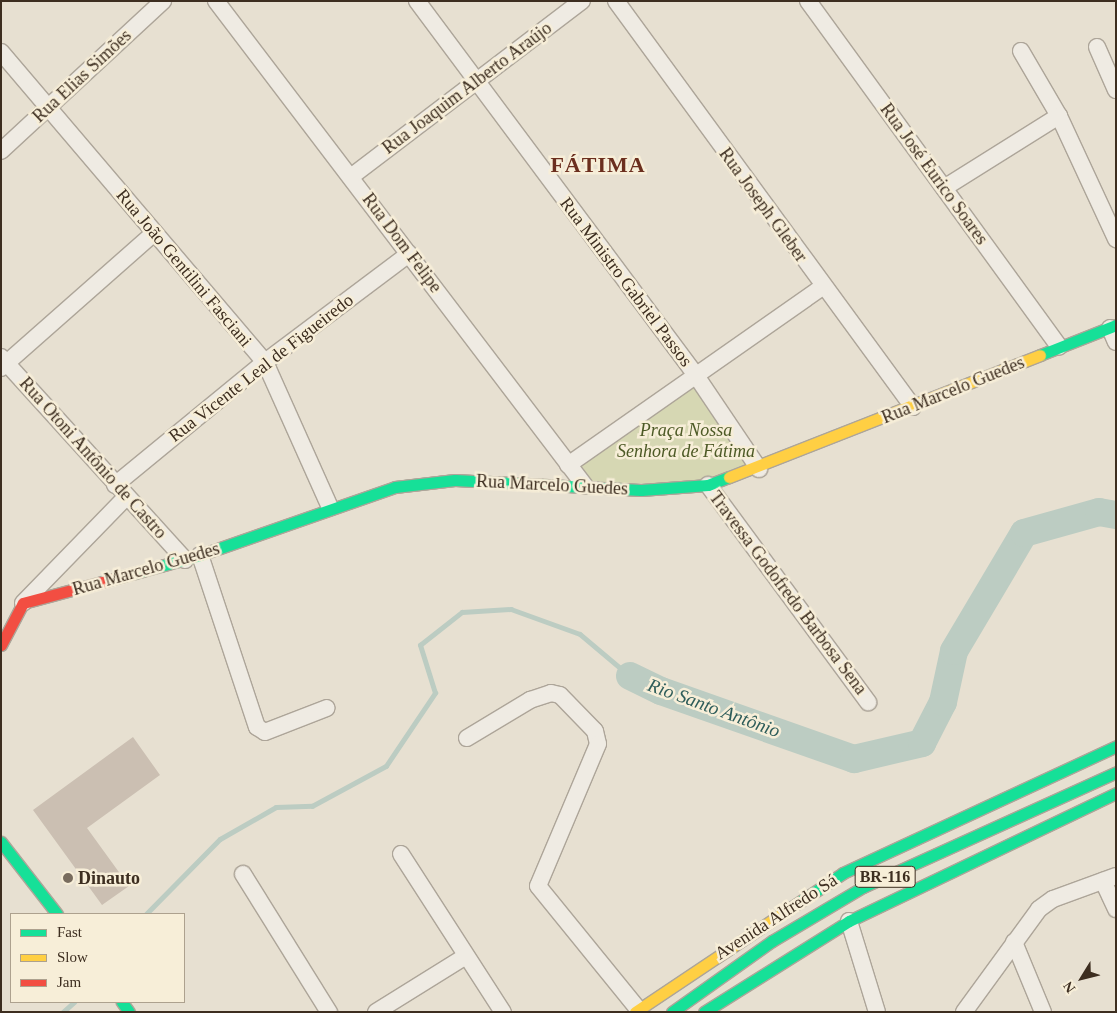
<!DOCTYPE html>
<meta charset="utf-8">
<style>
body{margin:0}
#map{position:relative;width:1117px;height:1013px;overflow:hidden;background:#e7e0d1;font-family:"Times New Roman",serif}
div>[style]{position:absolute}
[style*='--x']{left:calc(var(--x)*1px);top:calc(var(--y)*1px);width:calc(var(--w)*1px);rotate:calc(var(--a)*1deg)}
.green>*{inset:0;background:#d6d7b3}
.stream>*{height:4.5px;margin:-2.25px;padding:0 2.25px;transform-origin:2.25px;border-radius:2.25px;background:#bcccc2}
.river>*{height:28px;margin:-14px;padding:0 14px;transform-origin:14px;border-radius:14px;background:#bcccc2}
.building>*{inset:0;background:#cbbfb2}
.roads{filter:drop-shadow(1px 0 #ada599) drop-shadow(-1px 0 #ada599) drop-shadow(0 1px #ada599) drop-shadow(0 -1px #ada599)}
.street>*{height:16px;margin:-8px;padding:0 8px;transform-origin:8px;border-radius:8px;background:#efebe3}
.fast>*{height:11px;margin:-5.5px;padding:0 5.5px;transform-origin:5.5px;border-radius:5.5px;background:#16e098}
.slow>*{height:11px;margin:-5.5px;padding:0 5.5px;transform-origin:5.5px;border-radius:5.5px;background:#ffcf43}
.jam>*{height:11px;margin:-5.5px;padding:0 5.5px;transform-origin:5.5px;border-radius:5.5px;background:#f24e42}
.dots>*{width:14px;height:14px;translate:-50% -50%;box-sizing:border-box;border:2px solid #f7eed8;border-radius:50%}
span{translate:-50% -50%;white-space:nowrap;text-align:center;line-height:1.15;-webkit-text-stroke:5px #f7eed8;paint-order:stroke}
.shield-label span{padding:1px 4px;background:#f7eed8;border:1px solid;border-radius:4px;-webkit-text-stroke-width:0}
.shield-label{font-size:16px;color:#3d2e20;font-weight:700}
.street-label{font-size:18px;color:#3d2e20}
.park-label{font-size:18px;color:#4d5a26;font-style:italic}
.poi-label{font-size:18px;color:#3d2e20;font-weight:700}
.left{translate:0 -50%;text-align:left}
.water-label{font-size:19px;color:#2f5d5a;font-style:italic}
.district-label{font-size:22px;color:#6b2e1e;font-weight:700;letter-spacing:1px}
.frame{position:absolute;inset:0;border:2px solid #3d2e20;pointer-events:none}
.legend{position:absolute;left:10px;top:913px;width:175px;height:90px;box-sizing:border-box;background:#f7eed8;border:1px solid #ada18e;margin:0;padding:6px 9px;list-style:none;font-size:15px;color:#3d2e20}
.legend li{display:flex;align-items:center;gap:10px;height:25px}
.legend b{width:25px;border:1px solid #ada18e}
.north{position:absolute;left:1057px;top:953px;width:50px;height:50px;-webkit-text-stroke:4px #f7eed8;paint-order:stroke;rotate:234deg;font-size:14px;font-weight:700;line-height:20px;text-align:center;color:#3d2e20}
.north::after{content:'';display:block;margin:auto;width:18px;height:22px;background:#3d2e20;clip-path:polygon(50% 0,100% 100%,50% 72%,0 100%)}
</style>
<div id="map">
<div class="green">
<i style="clip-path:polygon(697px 382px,753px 464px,704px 483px,594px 484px,580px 464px)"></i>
</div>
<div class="stream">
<i style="--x:146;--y:914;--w:105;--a:-45.4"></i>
<i style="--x:220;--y:839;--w:64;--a:-29.7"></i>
<i style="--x:276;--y:807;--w:36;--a:-2"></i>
<i style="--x:312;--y:806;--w:84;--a:-28.4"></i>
<i style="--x:386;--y:766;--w:88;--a:-56.1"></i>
<i style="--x:435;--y:693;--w:50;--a:-107.4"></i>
<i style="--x:420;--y:645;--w:53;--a:-38.2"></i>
<i style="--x:462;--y:612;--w:49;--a:-3.5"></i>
<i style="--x:511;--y:609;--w:73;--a:19.9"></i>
<i style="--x:580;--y:634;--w:65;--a:40"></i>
<i style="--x:63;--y:1012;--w:15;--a:-42"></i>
</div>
<div class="river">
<i style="--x:630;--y:676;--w:34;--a:26"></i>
<i style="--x:661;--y:691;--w:205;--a:19.4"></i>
<i style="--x:854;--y:759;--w:70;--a:-13.2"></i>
<i style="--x:922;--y:743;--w:46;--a:-62.9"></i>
<i style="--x:943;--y:702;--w:52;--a:-77.8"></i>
<i style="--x:954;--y:651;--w:137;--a:-59.3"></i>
<i style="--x:1024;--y:533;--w:78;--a:-15.6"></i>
<i style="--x:1099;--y:512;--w:17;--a:10"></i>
</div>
<div class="building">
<i style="clip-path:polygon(133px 737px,160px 775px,87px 828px,129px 886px,102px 905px,33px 810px)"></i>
</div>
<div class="roads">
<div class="street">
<i style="--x:216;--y:1;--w:609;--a:52.74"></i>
<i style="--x:417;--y:1;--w:469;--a:53.3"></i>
<i style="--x:697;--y:377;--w:111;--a:56"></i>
<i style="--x:616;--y:1;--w:503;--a:53.81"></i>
<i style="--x:808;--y:1;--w:427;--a:54"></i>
<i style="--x:1097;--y:47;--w:47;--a:66.2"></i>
<i style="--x:1021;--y:51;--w:75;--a:59.7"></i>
<i style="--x:1059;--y:116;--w:136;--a:65.1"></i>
<i style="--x:1;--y:52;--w:407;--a:49.6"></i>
<i style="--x:265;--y:362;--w:159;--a:65.9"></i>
<i style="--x:1;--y:151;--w:221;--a:-42.8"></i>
<i style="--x:352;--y:176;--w:289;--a:-37.3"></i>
<i style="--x:944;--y:188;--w:136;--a:-32.1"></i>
<i style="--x:1110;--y:328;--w:15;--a:67"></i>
<i style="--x:1;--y:357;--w:274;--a:47.8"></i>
<i style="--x:1;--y:368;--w:204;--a:-41.4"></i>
<i style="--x:568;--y:465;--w:310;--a:-35"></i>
<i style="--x:115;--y:485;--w:194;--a:-39.4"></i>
<i style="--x:265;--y:362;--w:180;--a:-36.9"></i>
<i style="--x:708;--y:485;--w:270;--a:53.6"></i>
<i style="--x:200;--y:555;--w:181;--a:71.7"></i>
<i style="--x:257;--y:727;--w:9;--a:32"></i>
<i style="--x:265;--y:732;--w:66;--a:-21.2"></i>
<i style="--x:23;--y:603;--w:146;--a:-45.8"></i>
<i style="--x:467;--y:738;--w:74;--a:-31.1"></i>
<i style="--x:530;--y:700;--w:22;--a:-18"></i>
<i style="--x:551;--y:693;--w:9;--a:13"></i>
<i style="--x:560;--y:695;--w:50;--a:45.8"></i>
<i style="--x:595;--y:731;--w:13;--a:77"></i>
<i style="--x:598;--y:744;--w:154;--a:112.9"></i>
<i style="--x:538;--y:886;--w:159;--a:50.9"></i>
<i style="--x:401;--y:854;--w:188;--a:57.2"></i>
<i style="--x:243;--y:874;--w:163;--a:58.1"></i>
<i style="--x:1103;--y:881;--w:31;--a:65"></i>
<i style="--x:849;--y:921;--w:95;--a:72.9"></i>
<i style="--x:1014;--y:942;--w:76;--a:67.5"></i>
<i style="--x:376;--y:1012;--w:106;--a:-31.9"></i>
<i style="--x:964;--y:1012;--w:127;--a:-53.9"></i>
<i style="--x:1039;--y:909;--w:17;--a:-36"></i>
<i style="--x:1053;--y:899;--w:67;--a:-20.1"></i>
</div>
<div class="fast">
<i style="--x:1040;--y:355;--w:82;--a:-21.5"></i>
<i style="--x:132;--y:574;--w:71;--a:-15.6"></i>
<i style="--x:200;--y:555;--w:207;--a:-19.2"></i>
<i style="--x:395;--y:487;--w:60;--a:-6.7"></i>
<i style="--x:455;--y:480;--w:186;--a:3.1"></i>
<i style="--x:641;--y:490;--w:67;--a:-4.3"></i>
<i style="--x:708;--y:485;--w:22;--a:-21"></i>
<i style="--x:1;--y:842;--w:91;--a:52.1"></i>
<i style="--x:783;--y:913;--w:72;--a:-33.7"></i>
<i style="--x:843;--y:873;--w:301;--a:-24.9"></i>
<i style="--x:122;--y:1002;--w:12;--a:55"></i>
<i style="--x:672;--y:1012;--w:123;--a:-35.4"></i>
<i style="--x:772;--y:941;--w:106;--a:-30.7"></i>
<i style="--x:863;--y:887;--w:278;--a:-24.4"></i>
<i style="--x:704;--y:1012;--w:171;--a:-32.1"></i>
<i style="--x:849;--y:921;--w:296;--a:-25.6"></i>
</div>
<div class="slow">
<i style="--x:729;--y:477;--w:334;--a:-21.4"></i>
<i style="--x:635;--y:1012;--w:178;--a:-33.8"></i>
</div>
<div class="jam">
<i style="--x:1;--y:645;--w:47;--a:-62.4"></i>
<i style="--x:23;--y:603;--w:113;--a:-14.9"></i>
</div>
</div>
<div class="dots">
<i style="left:68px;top:878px;background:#786c5e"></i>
</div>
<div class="shield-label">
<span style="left:885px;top:877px">BR-116</span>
</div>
<div class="street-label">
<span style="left:82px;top:76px;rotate:-43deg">Rua Elias Simões</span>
<span style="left:467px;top:88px;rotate:-37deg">Rua Joaquim Alberto Araújo</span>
<span style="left:934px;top:174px;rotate:54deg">Rua José Eurico Soares</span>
<span style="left:763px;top:205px;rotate:54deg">Rua Joseph Gleber</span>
<span style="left:402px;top:243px;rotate:53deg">Rua Dom Felipe</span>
<span style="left:184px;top:268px;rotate:50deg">Rua João Gentilini Fasciani</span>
<span style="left:626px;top:282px;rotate:53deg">Rua Ministro Gabriel Passos</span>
<span style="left:261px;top:368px;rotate:-38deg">Rua Vicente Leal de Figueiredo</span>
<span style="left:953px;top:390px;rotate:-22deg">Rua Marcelo Guedes</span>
<span style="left:93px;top:458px;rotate:48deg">Rua Otoni Antônio de Castro</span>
<span style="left:552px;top:485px;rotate:3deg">Rua Marcelo Guedes</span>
<span style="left:146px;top:569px;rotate:-16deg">Rua Marcelo Guedes</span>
<span style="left:788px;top:593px;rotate:53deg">Travessa Godofredo Barbosa Sena</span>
<span style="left:776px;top:917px;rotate:-33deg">Avenida Alfredo Sá</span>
</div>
<div class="park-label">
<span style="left:686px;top:441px">Praça Nossa<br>Senhora de Fátima</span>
</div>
<div class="poi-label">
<span class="left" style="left:78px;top:878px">Dinauto</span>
</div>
<div class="water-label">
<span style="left:714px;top:708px;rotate:20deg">Rio Santo Antônio</span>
</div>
<div class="district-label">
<span style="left:598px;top:165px">FÁTIMA</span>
</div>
<div class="frame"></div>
<ul class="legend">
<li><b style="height:6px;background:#16e098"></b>Fast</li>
<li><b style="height:6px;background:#ffcf43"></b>Slow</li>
<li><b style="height:6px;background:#f24e42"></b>Jam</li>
</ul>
<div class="north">N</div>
</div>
